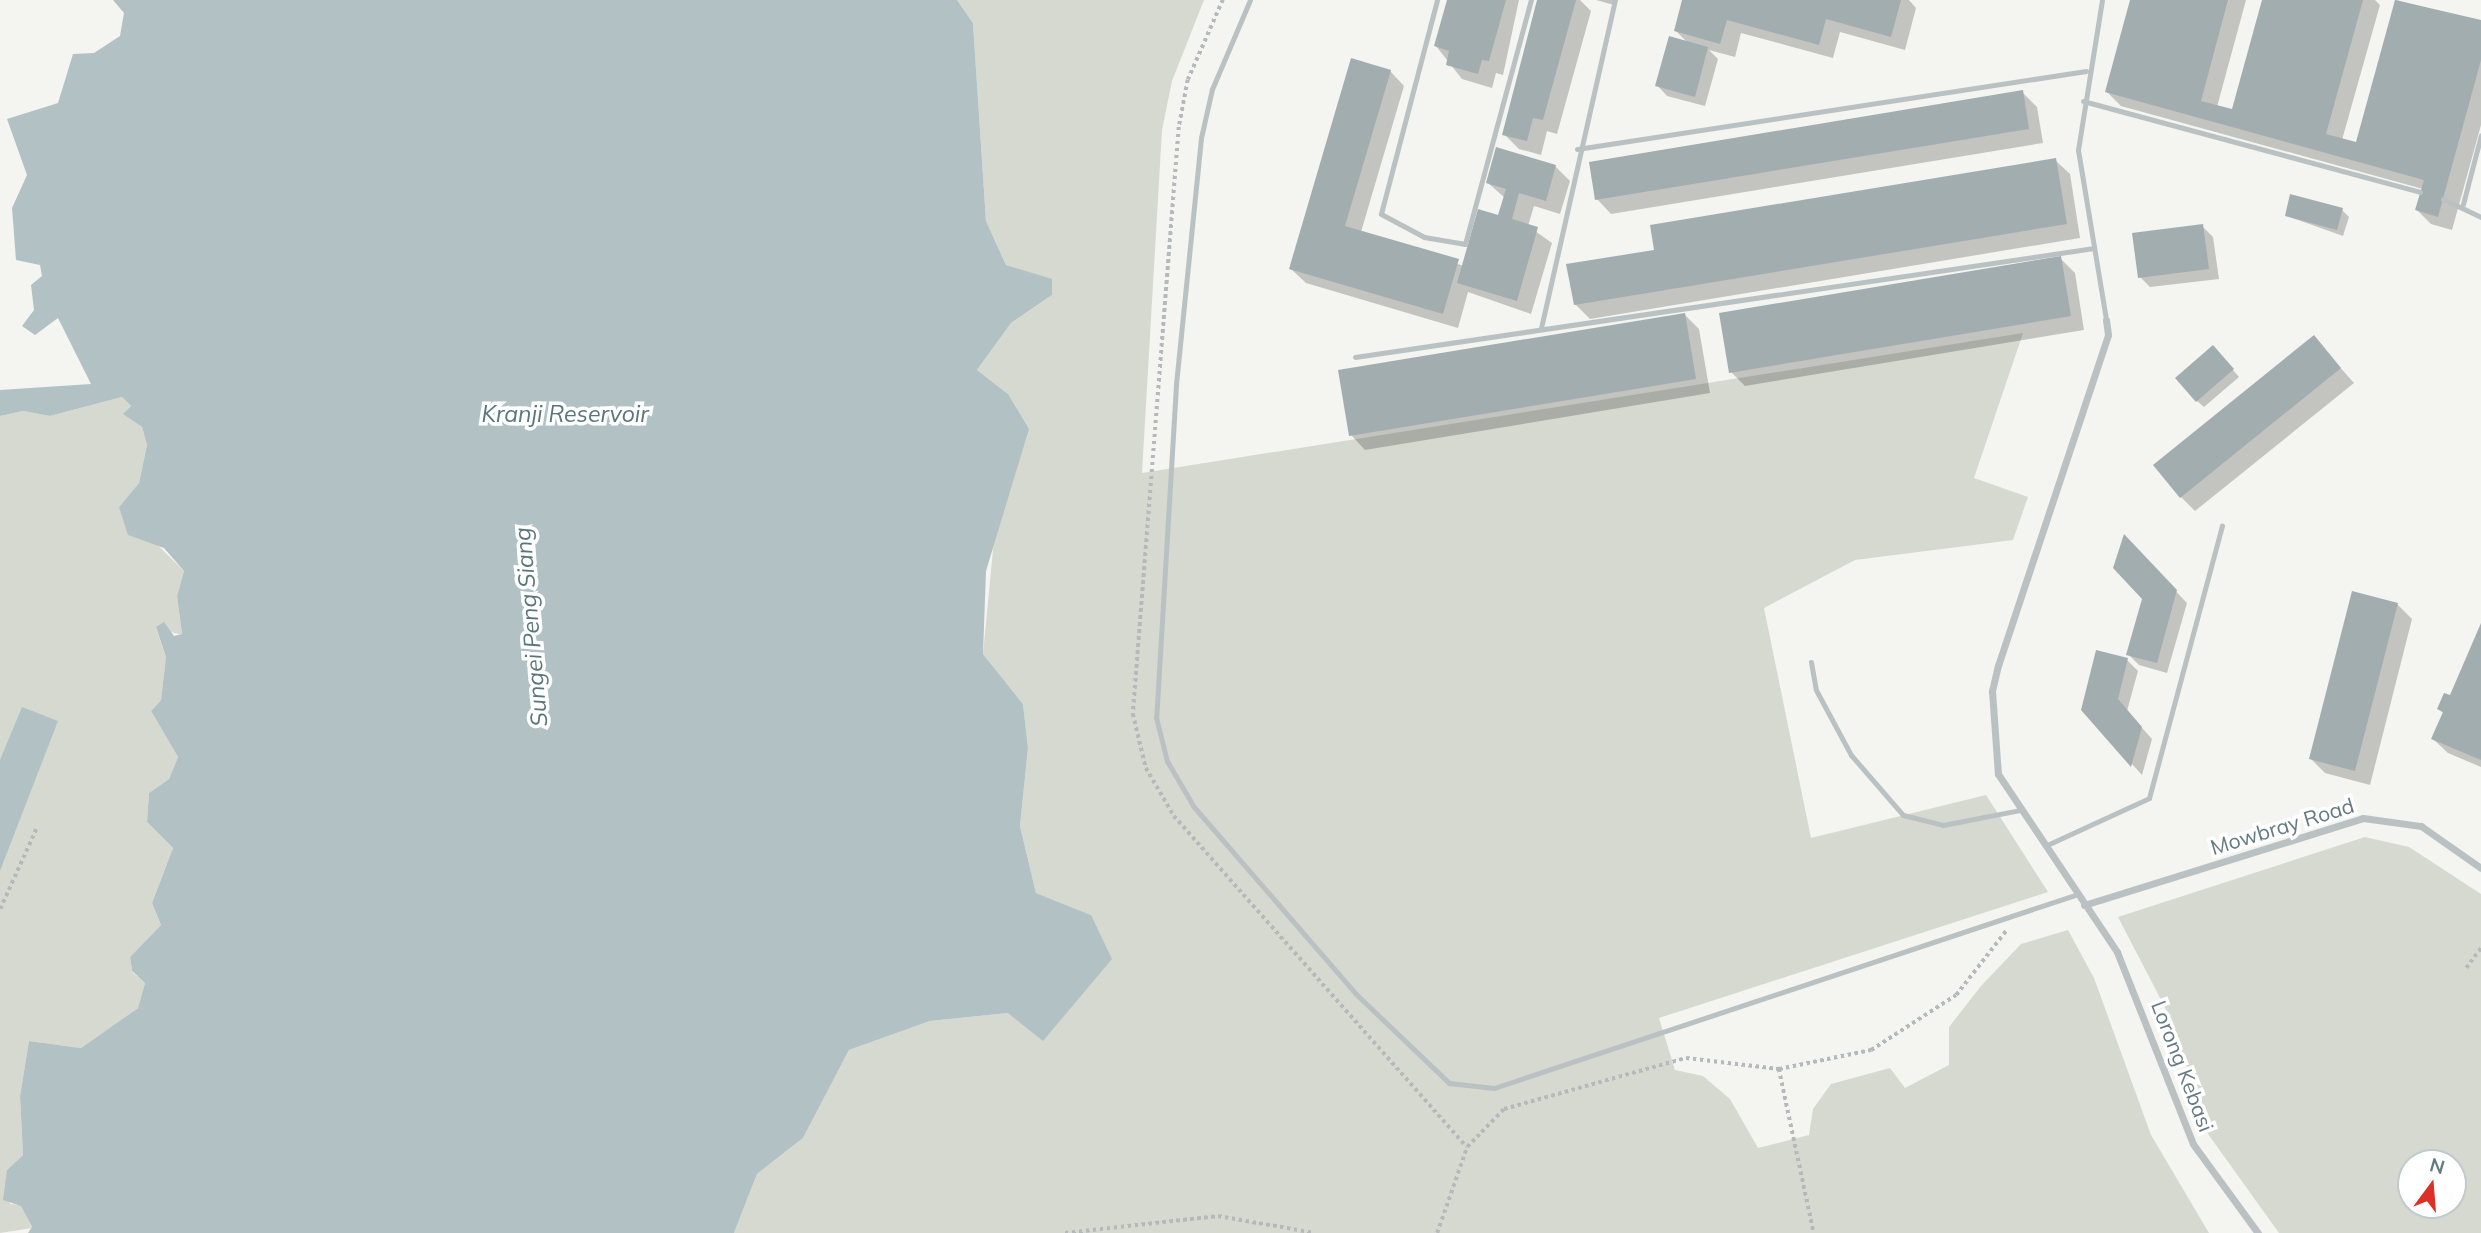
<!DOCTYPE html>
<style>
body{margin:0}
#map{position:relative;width:2481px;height:1233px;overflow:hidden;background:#f4f4f0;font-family:Mulish,sans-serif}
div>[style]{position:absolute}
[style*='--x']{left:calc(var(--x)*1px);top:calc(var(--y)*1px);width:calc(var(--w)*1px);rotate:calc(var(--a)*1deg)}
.green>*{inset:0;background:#d5d9d0}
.water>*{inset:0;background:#b2c2c4}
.shadow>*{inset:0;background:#0003}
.building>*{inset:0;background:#a2adb0}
.path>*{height:3.5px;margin-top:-1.75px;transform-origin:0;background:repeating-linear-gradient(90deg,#b5b9bb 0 3.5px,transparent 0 7px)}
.lane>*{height:5px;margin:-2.5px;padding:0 2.5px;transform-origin:2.5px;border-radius:2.5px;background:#bac1c3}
.street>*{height:7px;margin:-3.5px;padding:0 3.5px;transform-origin:3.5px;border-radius:3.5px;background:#bac1c3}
span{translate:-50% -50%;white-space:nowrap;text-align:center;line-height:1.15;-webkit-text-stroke:7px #fff;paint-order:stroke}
.street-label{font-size:21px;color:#647a81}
.water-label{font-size:23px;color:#5a7677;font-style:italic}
.north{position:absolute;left:2397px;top:1149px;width:70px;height:70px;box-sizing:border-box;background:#fff;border:2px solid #c1cacd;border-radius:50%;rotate:16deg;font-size:19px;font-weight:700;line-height:28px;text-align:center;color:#647a81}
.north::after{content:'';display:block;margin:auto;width:24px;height:32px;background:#dd2e28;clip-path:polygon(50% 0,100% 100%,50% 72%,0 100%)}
</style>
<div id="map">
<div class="green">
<i style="clip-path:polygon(957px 0,1204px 0,1172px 81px,1162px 130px,1142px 473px,2023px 333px,1974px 478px,2028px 497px,2013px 540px,1855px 560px,1764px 608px,1811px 838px,1986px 795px,2048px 892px,1659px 1018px,1675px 1070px,1703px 1076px,1730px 1099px,1758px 1148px,1809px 1135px,1813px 1109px,1831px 1084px,1890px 1068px,1905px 1088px,1949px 1065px,1949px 1027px,1981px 986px,2021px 944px,2068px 930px,2094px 978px,2151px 1135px,2209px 1233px,734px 1233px,757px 1174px,803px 1138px,849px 1050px,930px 1021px,1008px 1013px,1091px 915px,1036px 893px,1020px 826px,1028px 748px,1023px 704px,983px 654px,1008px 394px,977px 370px,1011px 323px,1052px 295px,1052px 280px,1006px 265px,986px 221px,973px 23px)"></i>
<i style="clip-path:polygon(122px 397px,131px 406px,124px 414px,142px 427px,147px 445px,139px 483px,119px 507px,184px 571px,177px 596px,182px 635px,156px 628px,166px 657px,161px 700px,151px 711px,178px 757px,169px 779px,149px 793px,147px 822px,173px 848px,152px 903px,161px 925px,130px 957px,132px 972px,145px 983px,138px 1008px,81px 1048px,29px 1041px,20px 1096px,23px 1155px,7px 1170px,10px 1204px,21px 1205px,32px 1228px,0 1233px,0 416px,23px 411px,50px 416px)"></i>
<i style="clip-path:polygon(evenodd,2365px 837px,2409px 847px,2481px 894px,2481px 1233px,2279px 1233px,2208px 1134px,2172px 1021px,2118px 917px,2365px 837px,2411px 1163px,2453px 1163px,2453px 1205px,2411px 1205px,2411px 1163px)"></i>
</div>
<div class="water">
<i style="clip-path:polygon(113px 0,957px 0,973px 23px,986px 221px,1006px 265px,1052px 279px,1052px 295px,1011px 323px,977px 370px,1008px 394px,1029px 429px,986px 571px,983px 654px,1023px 704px,1028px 748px,1020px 826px,1036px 893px,1091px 915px,1112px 959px,1043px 1041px,1008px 1013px,930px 1021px,849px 1050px,803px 1138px,757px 1174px,734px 1233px,28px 1233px,32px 1227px,21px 1206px,3px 1200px,7px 1170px,23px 1155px,20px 1096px,29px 1041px,81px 1048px,138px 1008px,145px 983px,132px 971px,130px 957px,161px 925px,152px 903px,173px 848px,147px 822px,149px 793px,169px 779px,178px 757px,151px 711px,161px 700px,166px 657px,156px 627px,164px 622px,174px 636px,182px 634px,177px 596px,184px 571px,164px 548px,128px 535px,119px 507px,139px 483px,147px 445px,142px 427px,123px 414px,131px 406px,122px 397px,50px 416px,23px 411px,0 416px,0 390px,91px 384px,58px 318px,35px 335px,22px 326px,34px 310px,31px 285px,42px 276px,40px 265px,16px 260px,12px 208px,27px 175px,7px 119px,58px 103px,73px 54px,94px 53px,120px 36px,124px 13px)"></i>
<i style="clip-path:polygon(22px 707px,58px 721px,0 871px,0 760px)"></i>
</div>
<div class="shadow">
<i style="clip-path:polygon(1449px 0,1519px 0,1503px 75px,1496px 73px,1492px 88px,1462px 79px,1436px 46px)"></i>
<i style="clip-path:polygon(1539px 0,1580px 0,1591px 11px,1557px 134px,1547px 131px,1541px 155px,1519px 149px,1504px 134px)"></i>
<i style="clip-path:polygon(1596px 0,1615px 0,1614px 5px)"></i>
<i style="clip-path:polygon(1684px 0,1909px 0,1916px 8px,1905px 50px,1840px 32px,1833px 58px,1741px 33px,1735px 57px,1709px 50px,1718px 59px,1705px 106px,1667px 96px,1657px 85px,1688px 43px,1676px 31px)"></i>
<i style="clip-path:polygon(2132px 0,2246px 0,2217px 107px,2233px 111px,2263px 0,2375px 0,2380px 5px,2342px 140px,2357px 144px,2396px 0,2481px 22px,2481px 125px,2452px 230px,2431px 224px,2417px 210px,2423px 189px,2121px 106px,2107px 92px)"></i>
<i style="clip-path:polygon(1390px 71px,1404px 86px,1361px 232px,1464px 266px,1500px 217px,1505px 198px,1488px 183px,1555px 166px,1570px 181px,1560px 214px,1534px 206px,1528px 226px,1552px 243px,1531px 314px,1468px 292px,1458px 328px,1306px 283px,1291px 269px)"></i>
<i style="clip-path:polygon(2022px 92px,2037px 107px,2043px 143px,1611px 214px,1597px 199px)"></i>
<i style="clip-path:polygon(2055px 160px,2070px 174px,2080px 238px,1590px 319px,1575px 304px,1656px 251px)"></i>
<i style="clip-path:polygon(2342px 210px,2349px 217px,2343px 236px,2287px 216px)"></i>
<i style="clip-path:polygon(2202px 226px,2213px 237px,2219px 279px,2150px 287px,2140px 277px)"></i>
<i style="clip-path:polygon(2060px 258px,2075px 273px,2084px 330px,1745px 386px,1731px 372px)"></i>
<i style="clip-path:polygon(1685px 315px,1699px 329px,1710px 393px,1365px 450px,1351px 435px)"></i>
<i style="clip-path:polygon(2313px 337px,2354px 383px,2195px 511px,2181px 497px)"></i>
<i style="clip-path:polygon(2219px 354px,2239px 377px,2204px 407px,2197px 401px)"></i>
<i style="clip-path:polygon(2125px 538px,2187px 603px,2167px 673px,2139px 665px,2128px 654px,2144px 598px)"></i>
<i style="clip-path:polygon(2353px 594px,2398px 605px,2412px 619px,2370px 785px,2325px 773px,2311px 759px)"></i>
<i style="clip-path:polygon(2481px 627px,2481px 767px,2448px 753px,2433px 739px,2444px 714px,2439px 709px,2451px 697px)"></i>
<i style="clip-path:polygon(2127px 660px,2138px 671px,2127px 711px,2152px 739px,2142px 775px,2083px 710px)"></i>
</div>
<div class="building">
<i style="clip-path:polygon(1447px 0,1506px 0,1489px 61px,1482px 60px,1478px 74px,1446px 65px,1449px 51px,1434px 46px)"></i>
<i style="clip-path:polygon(1537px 0,1576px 0,1543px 120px,1533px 118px,1527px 141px,1502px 135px)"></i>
<i style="clip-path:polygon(1682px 0,1901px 0,1891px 37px,1826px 19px,1819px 45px,1727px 20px,1720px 44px,1674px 31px)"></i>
<i style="clip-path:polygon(2130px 0,2228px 0,2201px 101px,2232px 109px,2262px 0,2363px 0,2326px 134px,2356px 142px,2395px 0,2481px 20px,2481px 60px,2438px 217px,2415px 210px,2424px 180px,2105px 92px)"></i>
<i style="clip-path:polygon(1669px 36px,1708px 47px,1695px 97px,1655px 86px)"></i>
<i style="clip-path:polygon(1351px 58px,1391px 70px,1345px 226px,1459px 259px,1443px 314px,1289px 269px)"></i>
<i style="clip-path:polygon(2023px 90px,2029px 129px,1595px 200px,1589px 162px)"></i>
<i style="clip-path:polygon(1496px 147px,1556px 165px,1546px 201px,1519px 193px,1512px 219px,1538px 227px,1517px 301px,1457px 283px,1478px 209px,1498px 215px,1506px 189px,1486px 183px)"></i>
<i style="clip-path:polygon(2056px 158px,2067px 224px,1574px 305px,1566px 264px,1654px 250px,1650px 225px)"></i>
<i style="clip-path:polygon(2290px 194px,2343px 208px,2337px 230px,2285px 216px)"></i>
<i style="clip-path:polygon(2203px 224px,2209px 269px,2138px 278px,2132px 233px)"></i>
<i style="clip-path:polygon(2061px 256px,2071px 316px,1729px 373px,1719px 313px)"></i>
<i style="clip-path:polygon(1685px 313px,1696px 379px,1349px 436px,1338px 370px)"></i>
<i style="clip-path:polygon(2314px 335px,2341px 368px,2180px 498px,2153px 465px)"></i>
<i style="clip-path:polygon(2213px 345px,2234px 369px,2196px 402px,2175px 378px)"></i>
<i style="clip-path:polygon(2124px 534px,2177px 590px,2157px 663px,2126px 655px,2142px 599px,2113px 568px)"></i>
<i style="clip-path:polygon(2352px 591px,2398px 603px,2355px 771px,2309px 759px)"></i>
<i style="clip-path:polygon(2481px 623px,2481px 760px,2431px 739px,2443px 712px,2437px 709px,2444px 693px,2450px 695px)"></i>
<i style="clip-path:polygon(2096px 650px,2128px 658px,2118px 699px,2142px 727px,2131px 767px,2081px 710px)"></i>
</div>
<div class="path">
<i style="--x:1223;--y:0;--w:87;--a:113.6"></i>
<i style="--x:1188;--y:80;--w:48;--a:100.8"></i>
<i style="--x:1179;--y:127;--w:589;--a:94.48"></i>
<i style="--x:1133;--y:714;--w:56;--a:76.5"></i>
<i style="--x:1146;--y:768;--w:56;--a:59.7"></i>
<i style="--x:1174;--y:816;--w:442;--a:48.5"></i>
<i style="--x:0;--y:909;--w:90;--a:-65.7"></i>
<i style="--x:2466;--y:968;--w:25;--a:-53"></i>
<i style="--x:1779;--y:1069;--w:168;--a:78"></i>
<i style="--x:1065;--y:1233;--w:154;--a:-6.3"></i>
<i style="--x:1218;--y:1216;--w:98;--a:9.9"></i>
<i style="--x:1437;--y:1233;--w:91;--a:-70.8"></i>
<i style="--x:1467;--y:1147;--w:53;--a:-45.8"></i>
<i style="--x:1504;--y:1109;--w:189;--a:-15.7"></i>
<i style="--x:1686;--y:1058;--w:94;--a:6.7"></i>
<i style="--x:1779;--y:1069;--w:94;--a:-11.7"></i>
<i style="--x:1871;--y:1050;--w:101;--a:-32.9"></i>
<i style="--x:1956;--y:995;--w:81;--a:-52"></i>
</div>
<div class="lane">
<i style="--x:1250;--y:0;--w:97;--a:113.1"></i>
<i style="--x:1212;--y:89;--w:50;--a:102.7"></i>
<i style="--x:1201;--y:138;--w:248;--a:95.8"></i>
<i style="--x:1176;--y:385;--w:333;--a:93.4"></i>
<i style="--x:1156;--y:717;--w:45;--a:76"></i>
<i style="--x:1167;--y:761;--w:53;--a:59.6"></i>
<i style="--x:1194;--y:807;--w:247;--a:49.1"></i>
<i style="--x:1356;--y:994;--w:129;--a:43.7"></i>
<i style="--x:1449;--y:1083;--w:45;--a:6.3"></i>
<i style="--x:1494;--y:1088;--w:612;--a:-18.38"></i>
<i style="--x:1437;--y:0;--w:221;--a:104.7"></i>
<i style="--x:1381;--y:214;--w:49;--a:28.1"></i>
<i style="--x:1424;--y:237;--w:42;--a:9.7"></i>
<i style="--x:1465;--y:244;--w:253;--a:-74.9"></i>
<i style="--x:2102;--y:0;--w:152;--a:99.1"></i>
<i style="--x:2078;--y:150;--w:172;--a:80.6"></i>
<i style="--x:2083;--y:101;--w:349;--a:15.1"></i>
<i style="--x:1577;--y:149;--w:515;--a:-8.71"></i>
<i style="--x:2443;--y:199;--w:42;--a:25.3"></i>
<i style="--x:2463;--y:204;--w:71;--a:-75.4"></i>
<i style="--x:1541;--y:328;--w:336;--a:-77.3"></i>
<i style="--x:1355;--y:357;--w:747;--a:-8.39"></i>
<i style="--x:1811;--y:662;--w:28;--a:80"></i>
<i style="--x:1816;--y:690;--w:74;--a:61.7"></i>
<i style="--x:1851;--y:755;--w:79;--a:49.1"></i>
<i style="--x:1903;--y:815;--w:41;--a:14"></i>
<i style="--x:1943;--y:825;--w:78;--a:-11"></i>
<i style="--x:2047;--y:845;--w:112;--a:-24.7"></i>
<i style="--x:2149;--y:798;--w:282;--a:-75"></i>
</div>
<div class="street">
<i style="--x:2106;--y:320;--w:15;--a:82"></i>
<i style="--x:2108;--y:335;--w:348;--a:108.4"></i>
<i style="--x:1998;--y:665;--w:27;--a:103"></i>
<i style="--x:1992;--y:691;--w:83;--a:85.9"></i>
<i style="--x:1998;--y:774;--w:214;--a:56.2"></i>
<i style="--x:2117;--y:952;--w:206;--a:68.4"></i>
<i style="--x:2193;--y:1144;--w:110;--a:53.9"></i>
<i style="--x:2084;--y:905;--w:292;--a:-17.3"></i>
<i style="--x:2363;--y:818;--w:59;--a:7.9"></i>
<i style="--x:2421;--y:826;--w:73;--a:35"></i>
</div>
<div class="street-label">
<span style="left:2282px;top:826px;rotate:-17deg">Mowbray Road</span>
<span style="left:2183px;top:1066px;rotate:69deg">Lorong Kebasi</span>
</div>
<div class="water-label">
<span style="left:565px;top:414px">Kranji Reservoir</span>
<span style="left:531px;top:627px;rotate:-95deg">Sungei Peng Siang</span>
</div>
<div class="north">N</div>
</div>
